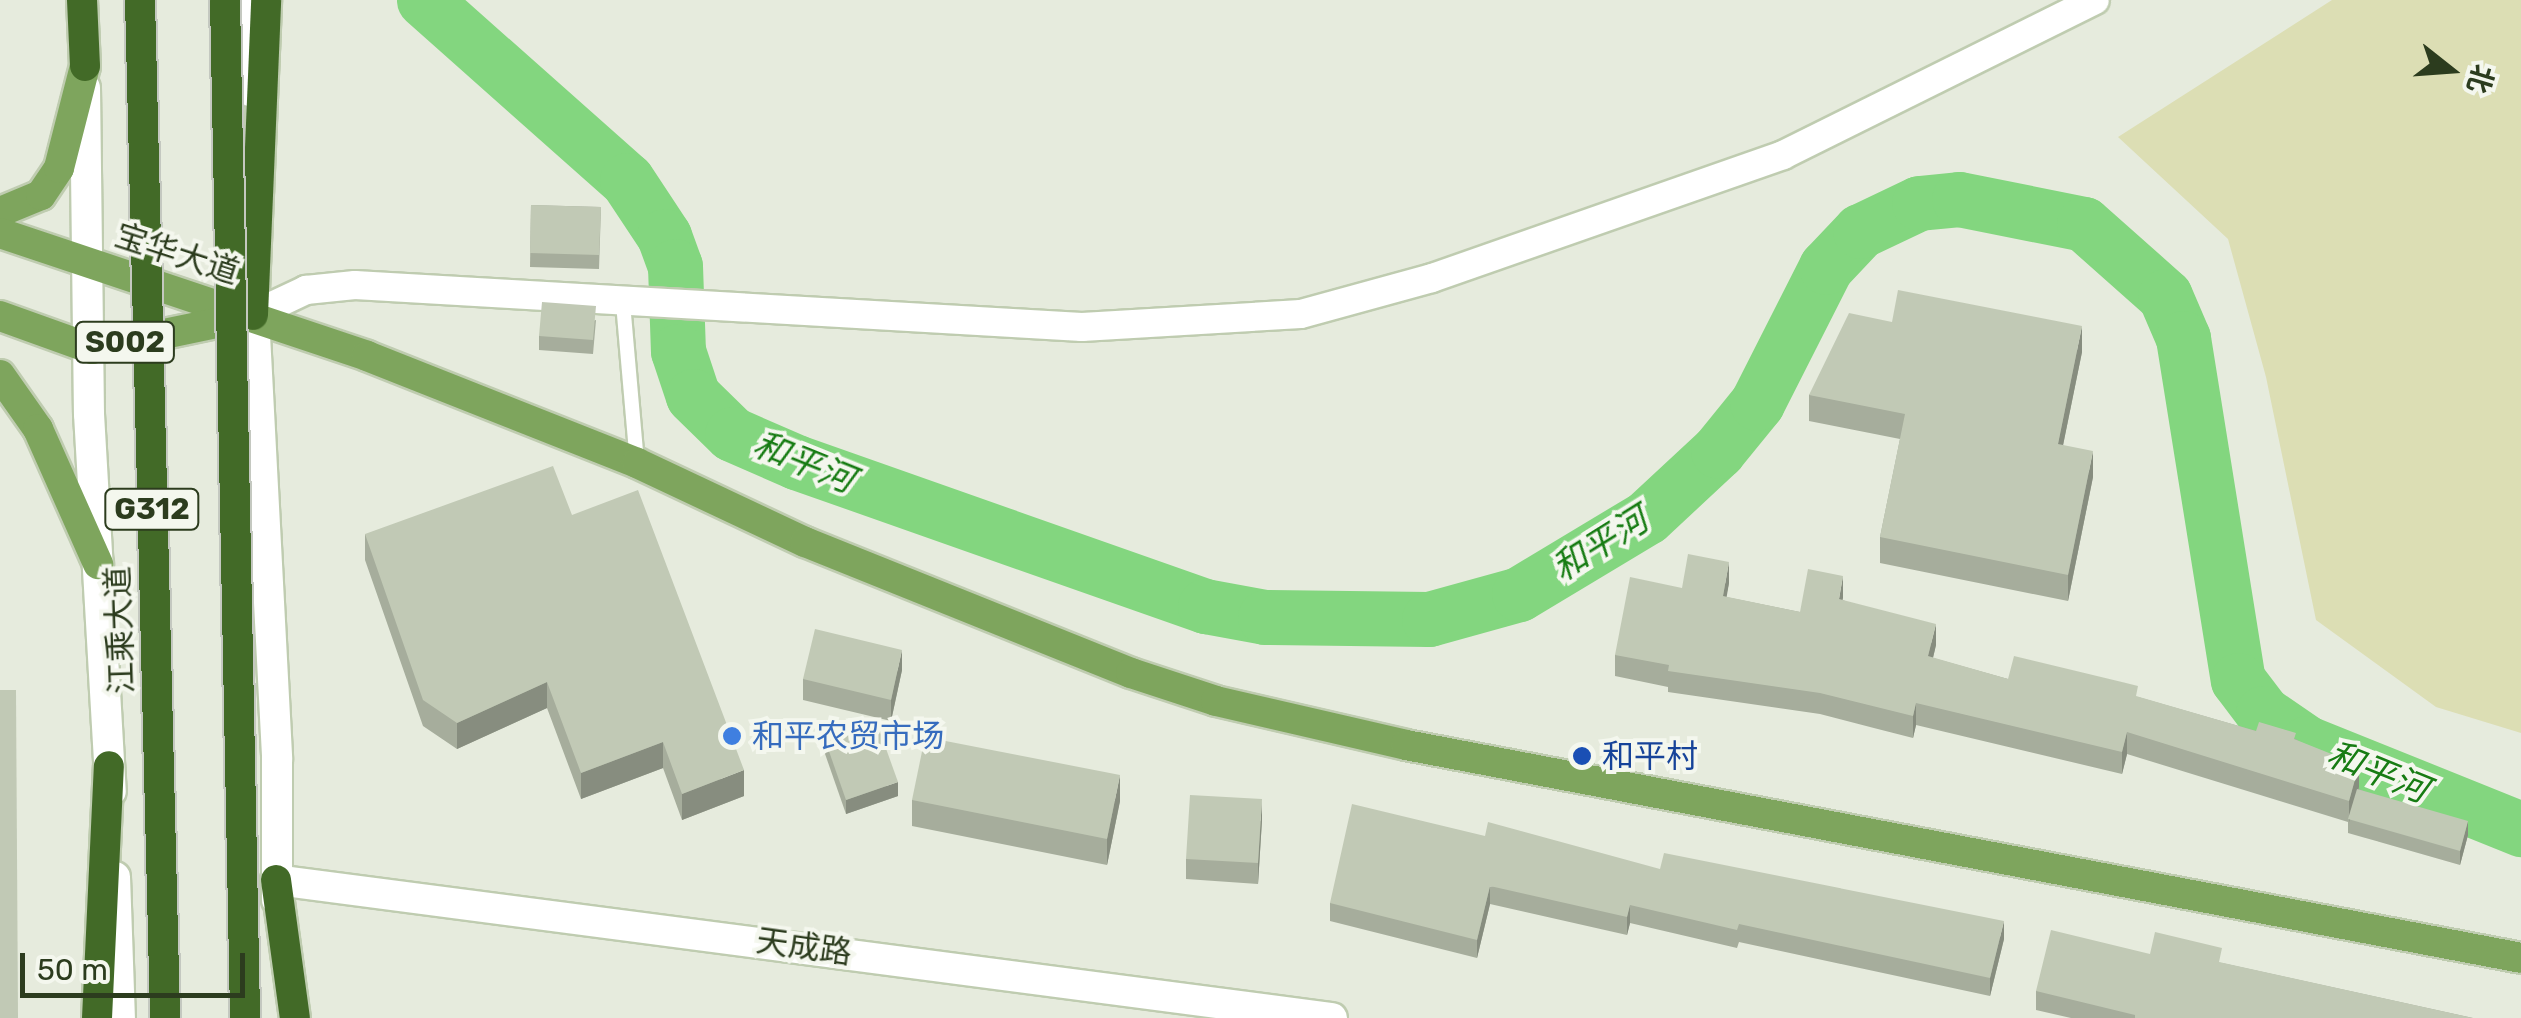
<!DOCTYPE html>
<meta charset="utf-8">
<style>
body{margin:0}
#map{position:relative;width:2521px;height:1018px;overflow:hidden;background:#e6ebdd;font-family:Rubik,"Noto Sans SC",sans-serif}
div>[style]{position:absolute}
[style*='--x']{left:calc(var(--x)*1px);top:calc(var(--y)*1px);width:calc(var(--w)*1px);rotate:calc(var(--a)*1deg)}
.green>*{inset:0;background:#dcdeb4}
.river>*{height:55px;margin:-27.5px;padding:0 27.5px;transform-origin:27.5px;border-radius:27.5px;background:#83d67f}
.roads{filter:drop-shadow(2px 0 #bfccb0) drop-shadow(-2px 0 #bfccb0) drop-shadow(0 2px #bfccb0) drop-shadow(0 -2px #bfccb0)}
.lane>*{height:14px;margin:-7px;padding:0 7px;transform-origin:7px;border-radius:7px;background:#fff}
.street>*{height:28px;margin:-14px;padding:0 14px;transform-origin:14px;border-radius:14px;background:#fff}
.secondary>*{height:30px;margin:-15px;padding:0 15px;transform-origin:15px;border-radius:15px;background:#fff}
.primary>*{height:30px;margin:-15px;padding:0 15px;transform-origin:15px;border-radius:15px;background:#7ea55d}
.highway>*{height:30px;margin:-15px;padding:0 15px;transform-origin:15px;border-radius:15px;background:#426a27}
.bridges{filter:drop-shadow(2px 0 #c4c8c0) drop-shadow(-2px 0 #c4c8c0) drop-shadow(0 2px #c4c8c0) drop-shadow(0 -2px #c4c8c0)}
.highway-bridge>*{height:30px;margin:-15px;padding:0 15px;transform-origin:15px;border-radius:15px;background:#426a27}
.wall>*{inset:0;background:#a6ad9c}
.shaded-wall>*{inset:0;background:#878d7f}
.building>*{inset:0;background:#c1c9b5}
.dots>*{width:28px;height:28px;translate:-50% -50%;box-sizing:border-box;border:5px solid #f4f7ee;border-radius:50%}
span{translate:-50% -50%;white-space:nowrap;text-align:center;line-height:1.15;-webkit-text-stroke:8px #f4f7ee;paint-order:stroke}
.shield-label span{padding:2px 8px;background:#f4f7ee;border:2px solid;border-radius:8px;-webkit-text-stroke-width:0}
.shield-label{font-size:30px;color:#2c3c1e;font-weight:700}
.street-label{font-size:32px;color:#2c3c1e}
.shop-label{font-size:32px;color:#366cbe}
.left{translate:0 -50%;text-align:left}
.transit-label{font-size:32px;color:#164399}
.water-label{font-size:35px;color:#177c13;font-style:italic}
.north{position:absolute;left:2401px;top:20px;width:100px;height:100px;-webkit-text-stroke:8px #f4f7ee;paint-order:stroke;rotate:107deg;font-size:28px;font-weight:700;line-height:40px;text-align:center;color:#2c3c1e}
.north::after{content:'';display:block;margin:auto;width:35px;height:45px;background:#2c3c1e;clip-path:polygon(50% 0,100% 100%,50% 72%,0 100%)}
.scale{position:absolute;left:20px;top:953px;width:225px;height:45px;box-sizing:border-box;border:5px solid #2c3c1e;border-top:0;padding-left:12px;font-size:30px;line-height:35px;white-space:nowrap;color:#2c3c1e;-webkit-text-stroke:8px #f4f7ee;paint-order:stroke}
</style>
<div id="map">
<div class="green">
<i style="clip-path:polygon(2332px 0,2521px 0,2521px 733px,2436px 707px,2316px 620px,2266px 377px,2228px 239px,2118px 137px)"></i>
</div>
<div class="river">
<i style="--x:424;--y:0;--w:271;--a:41.6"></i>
<i style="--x:627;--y:180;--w:67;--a:56.5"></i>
<i style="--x:664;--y:236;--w:32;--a:70"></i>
<i style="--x:675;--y:266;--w:85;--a:88"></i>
<i style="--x:678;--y:351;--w:47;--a:71.6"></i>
<i style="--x:693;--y:396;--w:54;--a:44.3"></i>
<i style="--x:732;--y:434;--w:70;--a:23.6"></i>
<i style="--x:796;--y:462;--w:434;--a:19.4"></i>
<i style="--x:1205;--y:606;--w:61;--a:10.4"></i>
<i style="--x:1265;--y:617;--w:164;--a:0.7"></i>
<i style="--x:1429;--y:619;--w:93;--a:-15.5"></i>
<i style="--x:1519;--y:594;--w:149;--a:-31"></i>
<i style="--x:1647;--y:517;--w:97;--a:-42.9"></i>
<i style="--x:1718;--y:451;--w:62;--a:-50.9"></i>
<i style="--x:1757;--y:403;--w:153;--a:-63.1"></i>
<i style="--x:1826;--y:267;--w:50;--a:-46.6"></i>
<i style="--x:1860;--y:231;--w:65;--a:-25.4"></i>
<i style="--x:1919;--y:203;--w:40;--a:-5.7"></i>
<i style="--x:1959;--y:199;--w:127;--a:11.3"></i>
<i style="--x:2084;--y:224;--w:108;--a:41.6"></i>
<i style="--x:2165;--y:296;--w:46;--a:66.8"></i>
<i style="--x:2183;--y:338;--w:346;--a:80.9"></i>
<i style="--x:2238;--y:680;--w:41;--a:52.9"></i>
<i style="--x:2263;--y:713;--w:53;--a:34.3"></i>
<i style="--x:2307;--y:743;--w:231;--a:21.9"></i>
</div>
<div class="roads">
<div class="lane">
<i style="--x:623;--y:303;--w:160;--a:85"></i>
</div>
<div class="street">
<i style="--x:253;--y:315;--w:59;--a:-25.3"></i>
<i style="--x:306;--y:290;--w:49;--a:-5.8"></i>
<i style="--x:355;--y:285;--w:728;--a:3.31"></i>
<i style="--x:1082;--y:327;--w:219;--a:-3.4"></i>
<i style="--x:1301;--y:314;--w:136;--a:-15.4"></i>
<i style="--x:1432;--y:278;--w:372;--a:-19.3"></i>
<i style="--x:1783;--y:155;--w:348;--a:-26.4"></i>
</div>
<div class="secondary">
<i style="--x:247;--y:0;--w:91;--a:88.1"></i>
<i style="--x:85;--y:88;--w:326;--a:89.3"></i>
<i style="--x:89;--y:414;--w:378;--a:86.7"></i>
<i style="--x:253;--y:297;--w:463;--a:87"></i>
<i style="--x:277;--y:759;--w:141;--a:90"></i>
<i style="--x:115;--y:877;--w:141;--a:88"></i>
<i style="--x:276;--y:880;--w:1065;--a:7.45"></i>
</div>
<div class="primary">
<i style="--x:0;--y:212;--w:44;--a:-22.5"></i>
<i style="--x:41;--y:195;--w:32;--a:-56"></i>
<i style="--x:59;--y:168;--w:105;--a:-75.7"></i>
<i style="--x:0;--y:233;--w:387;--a:18.5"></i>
<i style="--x:367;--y:356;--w:290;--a:21.6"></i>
<i style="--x:637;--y:463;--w:186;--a:25.2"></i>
<i style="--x:805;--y:542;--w:351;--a:21.9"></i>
<i style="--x:1131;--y:673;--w:89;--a:18.2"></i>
<i style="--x:1216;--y:701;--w:195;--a:13"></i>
<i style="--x:1406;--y:745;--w:1135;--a:10.81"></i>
<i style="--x:0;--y:316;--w:98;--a:19.7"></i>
<i style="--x:92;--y:349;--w:161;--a:-11.8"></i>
<i style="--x:0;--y:375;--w:66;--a:54.9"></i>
<i style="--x:38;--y:429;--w:148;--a:66"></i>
</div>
<div class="highway">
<i style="--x:82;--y:0;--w:66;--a:87.4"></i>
<i style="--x:253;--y:315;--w:315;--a:-87.6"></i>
<i style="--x:276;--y:880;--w:139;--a:82.2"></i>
<i style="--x:97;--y:1018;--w:252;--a:-87.3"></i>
</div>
</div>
<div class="bridges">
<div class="highway-bridge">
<i style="--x:140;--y:0;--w:1018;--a:88.59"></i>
<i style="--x:225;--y:0;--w:1018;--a:88.87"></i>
</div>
</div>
<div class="wall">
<i style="clip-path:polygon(531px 205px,601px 207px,599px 269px,530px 267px)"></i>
<i style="clip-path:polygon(596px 320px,593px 354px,539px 350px,539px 336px)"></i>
<i style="clip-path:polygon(1892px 322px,2082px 352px,2063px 445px,2093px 477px,2068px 601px,1880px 563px,1880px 537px,1900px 439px,1809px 421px,1809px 395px)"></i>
<i style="clip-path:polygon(365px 534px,744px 796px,682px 820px,663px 768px,581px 799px,547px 708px,457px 749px,423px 726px,365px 560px)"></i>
<i style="clip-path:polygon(1729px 583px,1726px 597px,1800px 612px,1843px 600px,1936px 645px,1933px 658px,2008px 679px,2138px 697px,2256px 731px,2296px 739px,2359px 787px,2359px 789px,2468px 835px,2460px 865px,2348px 833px,2348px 822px,2127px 754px,2122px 774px,1916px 725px,1913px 738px,1820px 714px,1668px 692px,1668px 687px,1615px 676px,1615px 655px,1682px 588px)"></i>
<i style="clip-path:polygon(902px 670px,891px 721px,803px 700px,803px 679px)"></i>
<i style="clip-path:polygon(824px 737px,898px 796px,846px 814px,824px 751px)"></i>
<i style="clip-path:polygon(912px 800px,1120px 801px,1107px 865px,912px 826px)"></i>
<i style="clip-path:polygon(1262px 820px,1258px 884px,1186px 879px,1186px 859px)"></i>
<i style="clip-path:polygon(1660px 869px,2004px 939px,1990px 996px,1739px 942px,1737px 948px,1630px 923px,1627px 935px,1490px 904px,1477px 958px,1330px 921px,1330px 903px)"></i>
<i style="clip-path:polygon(2150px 954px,2222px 963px,2473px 1018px,2071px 1018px,2036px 1010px,2036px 991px)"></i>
</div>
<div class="shaded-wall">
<i style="clip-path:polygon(2082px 326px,2082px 352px,2058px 470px,2058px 444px)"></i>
<i style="clip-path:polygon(2093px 451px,2093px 477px,2068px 601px,2068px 575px)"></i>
<i style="clip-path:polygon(1729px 562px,1729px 583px,1723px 618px,1723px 596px)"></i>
<i style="clip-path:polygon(1843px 576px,1843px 598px,1839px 621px,1839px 599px)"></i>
<i style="clip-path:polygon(1936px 624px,1936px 645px,1928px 678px,1928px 656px)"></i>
<i style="clip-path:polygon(902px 650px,902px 670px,891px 721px,891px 700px)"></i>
<i style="clip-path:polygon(547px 682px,547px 708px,457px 749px,457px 723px)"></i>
<i style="clip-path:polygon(1916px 703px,1916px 725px,1913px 738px,1913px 716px)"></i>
<i style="clip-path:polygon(2127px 732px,2127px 754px,2122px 774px,2122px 752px)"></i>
<i style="clip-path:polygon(663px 742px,663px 768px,581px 799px,581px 773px)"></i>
<i style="clip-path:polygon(2359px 765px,2359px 787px,2349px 822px,2349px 801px)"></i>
<i style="clip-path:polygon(744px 770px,744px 796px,682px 820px,682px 794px)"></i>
<i style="clip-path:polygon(1120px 775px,1120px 801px,1107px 865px,1107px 839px)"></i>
<i style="clip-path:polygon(898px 782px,898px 796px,846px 814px,846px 800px)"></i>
<i style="clip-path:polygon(1262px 799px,1262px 820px,1258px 884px,1258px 863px)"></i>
<i style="clip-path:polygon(2468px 821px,2468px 835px,2460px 865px,2460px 851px)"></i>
<i style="clip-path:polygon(1490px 886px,1490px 904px,1477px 958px,1477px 940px)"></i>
<i style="clip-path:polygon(1630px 905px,1630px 923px,1627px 935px,1627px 917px)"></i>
<i style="clip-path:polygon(2004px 921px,2004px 939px,1990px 996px,1990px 978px)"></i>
</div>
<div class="building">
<i style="clip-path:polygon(531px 205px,601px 207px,599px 255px,530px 253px)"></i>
<i style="clip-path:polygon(1898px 290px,2082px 326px,2058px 444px,2093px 451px,2068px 575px,1880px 537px,1905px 414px,1809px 395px,1849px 313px,1892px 322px)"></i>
<i style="clip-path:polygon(542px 302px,596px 306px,593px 340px,539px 336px)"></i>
<i style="clip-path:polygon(553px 466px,572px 515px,638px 490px,744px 770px,682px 794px,663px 742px,581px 773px,547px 682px,457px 723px,423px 700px,365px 534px)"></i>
<i style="clip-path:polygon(1688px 554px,1729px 562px,1723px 596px,1800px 612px,1808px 569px,1843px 576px,1839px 599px,1936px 624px,1928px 656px,2008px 679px,2014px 656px,2138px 686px,2136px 696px,2256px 731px,2259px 722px,2296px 733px,2294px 739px,2359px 765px,2349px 801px,2127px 732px,2122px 752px,1916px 703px,1913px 716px,1820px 693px,1668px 671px,1669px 665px,1615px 655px,1630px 577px,1682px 588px)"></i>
<i style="clip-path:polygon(815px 629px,902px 650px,891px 700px,803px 679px)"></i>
<i style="clip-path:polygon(0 690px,16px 690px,18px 1018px,0 1018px)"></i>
<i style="clip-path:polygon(875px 718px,898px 782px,846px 800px,824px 737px)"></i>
<i style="clip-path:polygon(925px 737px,1120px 775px,1107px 839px,912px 800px)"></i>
<i style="clip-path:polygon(2357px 789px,2468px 821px,2460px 851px,2348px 819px)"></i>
<i style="clip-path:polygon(1190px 795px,1262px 799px,1258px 863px,1186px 859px)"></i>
<i style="clip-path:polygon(1352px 804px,1485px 836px,1488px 822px,1660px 869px,1664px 853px,2004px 921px,1990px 978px,1739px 924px,1737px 930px,1630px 905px,1627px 917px,1490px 886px,1477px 940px,1330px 903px)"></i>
<i style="clip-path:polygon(2051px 930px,2150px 954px,2155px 932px,2222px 948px,2219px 962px,2473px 1018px,2135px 1018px,2135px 1015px,2036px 991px)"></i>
</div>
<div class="dots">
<i style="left:732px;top:736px;background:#3f7fe0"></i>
<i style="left:1582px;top:756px;background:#1a4fb4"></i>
</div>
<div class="shield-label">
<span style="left:125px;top:342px">S002</span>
<span style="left:152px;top:509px">G312</span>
</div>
<div class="street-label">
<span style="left:177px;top:254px;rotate:18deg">宝华大道</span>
<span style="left:120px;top:630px;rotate:-92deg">江乘大道</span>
<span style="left:804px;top:947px;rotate:8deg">天成路</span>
</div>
<div class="shop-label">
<span class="left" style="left:752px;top:736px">和平农贸市场</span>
</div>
<div class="transit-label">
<span class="left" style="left:1602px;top:756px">和平村</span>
</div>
<div class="water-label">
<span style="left:804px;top:462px;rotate:22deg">和平河</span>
<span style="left:1600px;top:544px;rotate:-32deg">和平河</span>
<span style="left:2378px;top:772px;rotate:22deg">和平河</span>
</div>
<div class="north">北</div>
<div class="scale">50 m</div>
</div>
